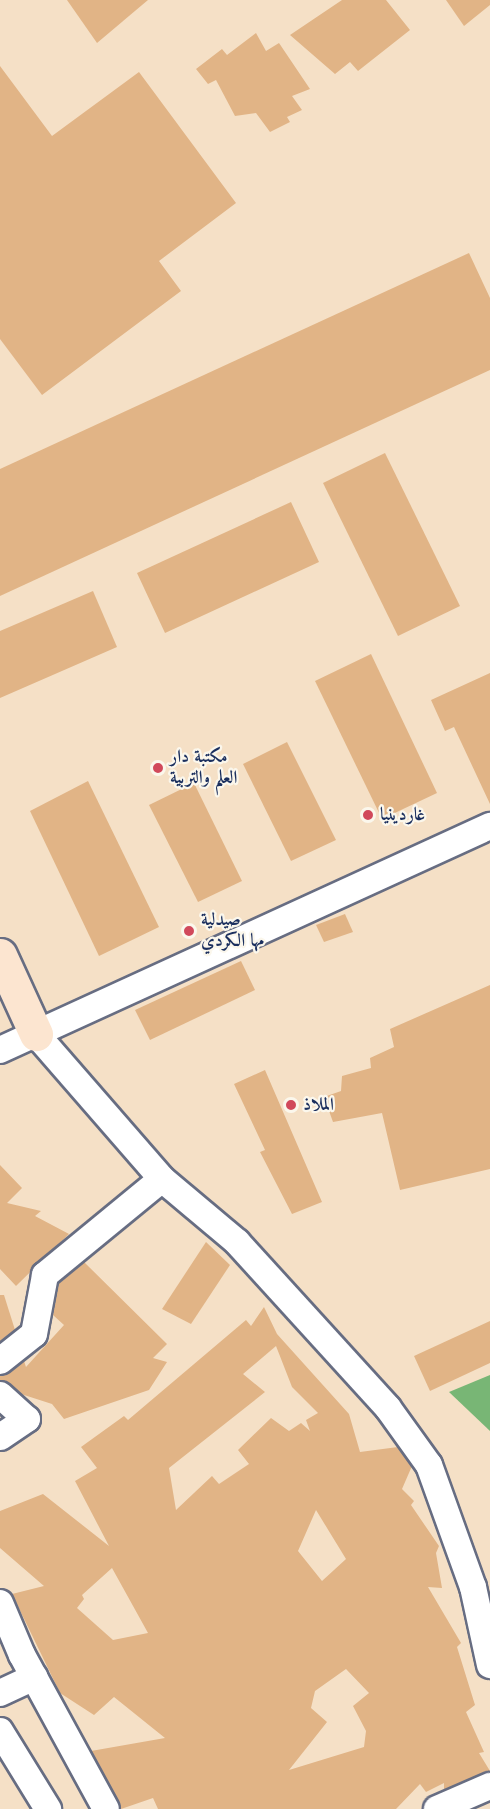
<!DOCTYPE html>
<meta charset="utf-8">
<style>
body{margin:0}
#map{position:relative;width:490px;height:1809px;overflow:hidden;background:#f5e0c6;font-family:"Old Standard TT",Amiri,serif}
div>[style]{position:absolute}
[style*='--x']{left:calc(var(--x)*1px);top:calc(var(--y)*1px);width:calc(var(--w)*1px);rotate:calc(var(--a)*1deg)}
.forest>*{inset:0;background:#78b675}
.building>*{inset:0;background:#e1b486}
.roads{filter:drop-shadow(2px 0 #676d82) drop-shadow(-2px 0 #676d82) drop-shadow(0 2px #676d82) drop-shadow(0 -2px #676d82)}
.street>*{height:26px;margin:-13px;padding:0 13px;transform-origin:13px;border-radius:13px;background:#fff}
.secondary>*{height:33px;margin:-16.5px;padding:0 16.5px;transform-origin:16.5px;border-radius:16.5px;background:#fce5d0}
.dots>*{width:16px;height:16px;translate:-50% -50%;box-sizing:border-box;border:3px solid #fbf7ec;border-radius:50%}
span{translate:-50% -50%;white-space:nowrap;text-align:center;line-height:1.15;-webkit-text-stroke:4.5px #fbf7ec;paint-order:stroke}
.poi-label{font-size:18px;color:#1b2f5e;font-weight:700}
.left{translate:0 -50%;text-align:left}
</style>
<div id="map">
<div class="forest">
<i style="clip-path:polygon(490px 1375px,490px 1431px,449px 1392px)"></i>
</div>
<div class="building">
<i style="clip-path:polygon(67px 0,148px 0,97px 43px)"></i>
<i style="clip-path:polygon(342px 0,386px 0,410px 30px,358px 71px,350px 62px,335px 74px,290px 35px)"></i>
<i style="clip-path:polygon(446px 0,490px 0,490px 5px,464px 26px)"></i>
<i style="clip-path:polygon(256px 33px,266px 51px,279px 43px,310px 89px,292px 96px,302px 110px,287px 117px,290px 122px,270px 132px,256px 113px,235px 116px,216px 80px,208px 84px,196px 69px,222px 49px,227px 55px)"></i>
<i style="clip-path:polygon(0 66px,52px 136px,139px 72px,236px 203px,159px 261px,181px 291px,42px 395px,0 339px)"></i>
<i style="clip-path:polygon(469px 253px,490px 298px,490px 370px,0 596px,0 469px)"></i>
<i style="clip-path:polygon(385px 453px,460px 606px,398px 636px,323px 483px)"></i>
<i style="clip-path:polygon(291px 502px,319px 562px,165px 633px,137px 573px)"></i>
<i style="clip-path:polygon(93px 591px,117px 647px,0 698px,0 631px)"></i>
<i style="clip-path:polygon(371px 654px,437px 793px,382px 819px,315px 681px)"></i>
<i style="clip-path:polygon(490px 673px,490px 804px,454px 727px,445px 731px,431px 700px)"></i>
<i style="clip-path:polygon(287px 742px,336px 840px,291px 861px,243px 764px)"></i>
<i style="clip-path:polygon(88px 781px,159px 927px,99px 956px,30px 811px)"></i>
<i style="clip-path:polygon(194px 783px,242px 881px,198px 902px,149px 805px)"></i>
<i style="clip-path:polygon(345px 914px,353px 932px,324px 942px,316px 925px)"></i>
<i style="clip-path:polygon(241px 961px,255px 990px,150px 1040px,135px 1010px)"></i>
<i style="clip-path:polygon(490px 985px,490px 1169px,400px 1190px,382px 1113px,333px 1122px,324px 1097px,341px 1091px,342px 1076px,371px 1068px,370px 1058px,394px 1047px,390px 1029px)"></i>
<i style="clip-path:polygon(265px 1070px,322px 1202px,292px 1214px,260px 1152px,265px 1150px,234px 1084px)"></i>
<i style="clip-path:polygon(0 1165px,22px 1188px,7px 1203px,41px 1211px,35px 1216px,69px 1234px,16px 1286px,0 1269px)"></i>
<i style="clip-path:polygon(206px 1242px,230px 1265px,191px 1324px,162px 1309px)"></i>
<i style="clip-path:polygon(84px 1262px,167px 1344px,153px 1358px,167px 1362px,149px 1390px,64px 1419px,52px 1404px,21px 1394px,0 1380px,0 1376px,24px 1361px,26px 1367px,64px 1325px,53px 1315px,59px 1283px)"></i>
<i style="clip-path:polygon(0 1295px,4px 1295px,15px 1330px,0 1342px)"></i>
<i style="clip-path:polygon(evenodd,264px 1307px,277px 1334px,349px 1414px,360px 1452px,398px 1447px,412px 1466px,402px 1489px,414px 1501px,411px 1505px,439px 1546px,436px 1553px,442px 1588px,428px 1587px,461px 1643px,457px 1647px,475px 1705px,466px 1712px,484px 1752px,479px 1753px,490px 1771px,444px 1790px,444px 1783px,426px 1792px,420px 1784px,396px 1809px,158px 1809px,153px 1798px,121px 1809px,91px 1751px,165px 1738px,114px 1697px,94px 1715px,60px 1693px,12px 1594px,44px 1586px,0 1548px,0 1511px,43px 1494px,109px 1546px,75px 1481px,97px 1468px,81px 1447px,124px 1416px,128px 1420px,246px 1320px,251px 1326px,264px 1307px,276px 1346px,292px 1387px,318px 1413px,306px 1420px,310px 1431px,301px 1423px,289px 1431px,271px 1418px,238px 1450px,249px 1464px,219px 1484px,212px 1476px,176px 1510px,169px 1468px,265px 1392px,243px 1374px,276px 1346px,264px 1307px,316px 1510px,346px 1559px,322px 1581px,298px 1551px,316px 1510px,264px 1307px,112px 1568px,148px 1633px,113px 1640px,77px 1608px,84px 1599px,82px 1595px,112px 1568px,264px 1307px,346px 1669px,369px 1693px,353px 1706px,366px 1731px,364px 1747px,289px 1770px,327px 1722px,311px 1708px,315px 1691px,346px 1669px)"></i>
<i style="clip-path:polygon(490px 1321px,490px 1363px,430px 1391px,414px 1356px)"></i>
</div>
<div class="roads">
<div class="street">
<i style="--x:36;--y:1034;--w:192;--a:49"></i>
<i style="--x:162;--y:1179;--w:98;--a:40"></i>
<i style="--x:237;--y:1242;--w:224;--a:47.7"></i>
<i style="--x:388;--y:1408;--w:70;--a:54.3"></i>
<i style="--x:429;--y:1465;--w:130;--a:70.2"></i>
<i style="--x:473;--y:1587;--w:80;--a:77.7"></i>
<i style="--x:0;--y:1050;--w:539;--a:-24.57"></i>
<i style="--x:0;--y:1361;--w:43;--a:-38.5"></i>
<i style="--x:34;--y:1334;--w:60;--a:-79.4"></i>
<i style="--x:45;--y:1275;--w:151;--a:-39.4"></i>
<i style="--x:0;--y:1395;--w:36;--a:42"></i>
<i style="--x:27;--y:1419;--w:32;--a:146"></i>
<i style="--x:0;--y:1603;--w:56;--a:67.1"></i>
<i style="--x:22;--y:1655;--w:175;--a:61.4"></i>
<i style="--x:0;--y:1693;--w:38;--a:-25"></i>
<i style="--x:0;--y:1731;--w:92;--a:58.4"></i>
<i style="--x:437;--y:1809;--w:58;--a:-23.5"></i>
</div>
<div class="secondary">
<i style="--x:0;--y:955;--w:87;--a:65.5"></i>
</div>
</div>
<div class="dots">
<i style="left:158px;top:768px;background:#d1495b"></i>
<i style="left:368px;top:815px;background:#d1495b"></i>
<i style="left:189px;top:931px;background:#d1495b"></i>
<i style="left:291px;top:1105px;background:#d1495b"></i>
</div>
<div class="poi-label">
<span class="left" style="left:170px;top:768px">مكتبة دار<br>العلم والتربية</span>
<span class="left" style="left:380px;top:815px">غاردينيا</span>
<span class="left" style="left:201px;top:931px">صيدلية<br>مها الكردي</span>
<span class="left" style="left:303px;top:1105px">الملاذ</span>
</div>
</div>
